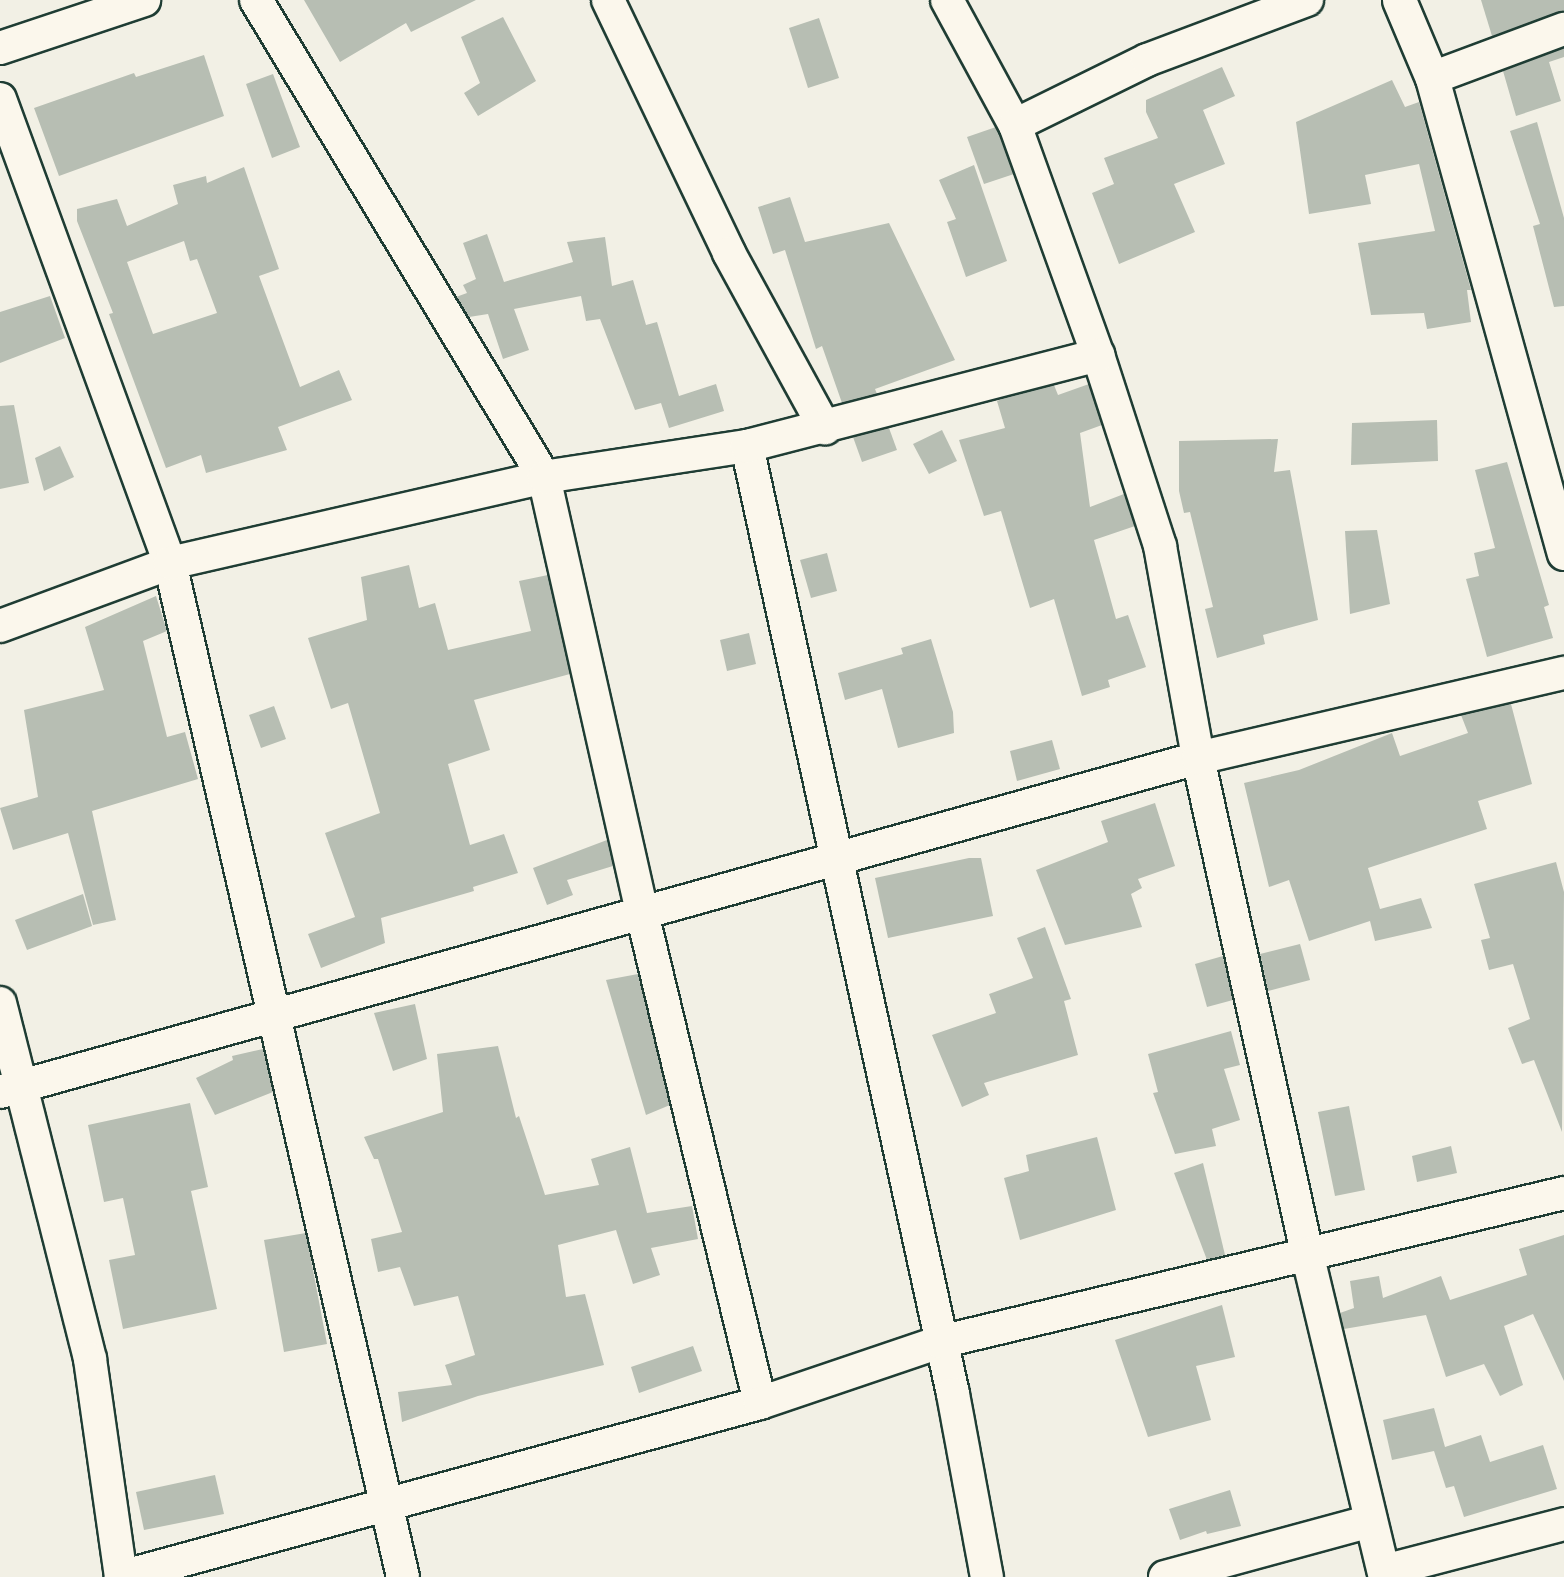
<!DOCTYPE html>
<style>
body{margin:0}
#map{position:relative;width:1564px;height:1577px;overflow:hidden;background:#f2f0e5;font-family:Delius,sans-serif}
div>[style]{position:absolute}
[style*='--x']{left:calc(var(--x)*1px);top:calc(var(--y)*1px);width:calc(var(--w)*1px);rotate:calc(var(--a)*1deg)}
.building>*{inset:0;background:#b7beb3}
.roads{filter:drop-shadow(2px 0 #1f3d34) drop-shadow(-2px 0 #1f3d34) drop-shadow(0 2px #1f3d34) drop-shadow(0 -2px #1f3d34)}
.street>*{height:32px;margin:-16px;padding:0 16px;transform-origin:16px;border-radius:16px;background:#fbf7ec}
.secondary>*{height:33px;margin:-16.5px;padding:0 16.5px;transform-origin:16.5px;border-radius:16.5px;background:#fbf7ec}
span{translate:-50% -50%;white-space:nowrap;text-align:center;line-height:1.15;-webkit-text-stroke:6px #fbf7ec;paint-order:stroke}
</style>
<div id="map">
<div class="building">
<i style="clip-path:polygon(304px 0,476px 0,411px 32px,406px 23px,340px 62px)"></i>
<i style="clip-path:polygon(1481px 0,1564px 0,1564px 11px,1492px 36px)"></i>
<i style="clip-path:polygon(503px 17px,536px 81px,478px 116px,464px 93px,480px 83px,461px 37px)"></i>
<i style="clip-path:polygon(819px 18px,839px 78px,808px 88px,789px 28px)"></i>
<i style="clip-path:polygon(1564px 48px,1564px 57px,1549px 62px,1561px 101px,1516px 116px,1503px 71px)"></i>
<i style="clip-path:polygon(204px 55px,224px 116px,59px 176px,34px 108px,134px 73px,136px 77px)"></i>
<i style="clip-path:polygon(1222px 67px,1235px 96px,1203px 110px,1225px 164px,1174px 184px,1195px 232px,1119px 264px,1092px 193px,1114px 184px,1104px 158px,1158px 138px,1146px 112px,1146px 100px)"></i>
<i style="clip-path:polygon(273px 74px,300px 147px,272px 158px,246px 84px)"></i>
<i style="clip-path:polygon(1392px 80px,1405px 107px,1419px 102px,1471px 290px,1467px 290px,1471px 322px,1427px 329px,1424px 313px,1371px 315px,1358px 243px,1435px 231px,1419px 164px,1365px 175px,1371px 204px,1309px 214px,1296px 122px)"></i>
<i style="clip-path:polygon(1537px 122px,1564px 218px,1564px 306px,1554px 307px,1533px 226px,1540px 224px,1510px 131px)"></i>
<i style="clip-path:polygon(996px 127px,1014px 174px,984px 184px,967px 137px)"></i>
<i style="clip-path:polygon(974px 165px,1007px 261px,966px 277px,947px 222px,956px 219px,939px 180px)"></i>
<i style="clip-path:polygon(evenodd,244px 167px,279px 269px,259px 276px,300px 387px,339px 370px,352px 400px,278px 427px,287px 450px,206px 473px,201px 455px,166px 468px,109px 314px,113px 313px,77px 221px,77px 209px,117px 199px,127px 226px,178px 204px,173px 185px,206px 176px,207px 183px,244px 167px,184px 241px,190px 261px,197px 259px,217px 313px,153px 334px,127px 262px,184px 241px)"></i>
<i style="clip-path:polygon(790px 197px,805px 242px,889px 223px,955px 360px,875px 389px,877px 394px,842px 403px,822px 346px,816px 349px,785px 250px,773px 254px,758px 207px)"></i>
<i style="clip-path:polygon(487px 234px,504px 282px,573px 262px,567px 242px,605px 237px,612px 286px,633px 280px,646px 325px,657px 322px,679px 396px,716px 384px,724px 411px,669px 428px,661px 403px,635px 410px,600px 319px,586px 321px,581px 296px,514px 309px,529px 350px,503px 359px,488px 314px,469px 317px,456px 297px,467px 293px,463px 285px,476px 279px,463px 243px)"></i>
<i style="clip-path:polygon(50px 296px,65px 338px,0 363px,0 312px)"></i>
<i style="clip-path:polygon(1089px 384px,1102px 425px,1080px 433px,1090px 507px,1124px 494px,1135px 526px,1094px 540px,1116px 619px,1128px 615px,1146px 667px,1108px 680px,1110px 687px,1082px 696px,1054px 599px,1030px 608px,1001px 511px,984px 516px,959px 440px,1005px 428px,997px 401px,1002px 399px,1054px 385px,1058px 395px)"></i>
<i style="clip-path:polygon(14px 405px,29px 483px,0 489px,0 406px)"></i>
<i style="clip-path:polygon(1437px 420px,1438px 461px,1351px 465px,1352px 423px)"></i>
<i style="clip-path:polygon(889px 428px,897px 450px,862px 462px,853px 437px)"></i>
<i style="clip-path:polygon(942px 430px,957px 461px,929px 474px,913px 444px)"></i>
<i style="clip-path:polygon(1278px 439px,1274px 472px,1290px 470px,1318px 620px,1263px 635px,1265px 644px,1217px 658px,1205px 609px,1213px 607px,1190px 512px,1184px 513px,1179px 491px,1179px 441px)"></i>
<i style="clip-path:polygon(60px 446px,74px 477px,44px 491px,35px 458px)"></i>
<i style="clip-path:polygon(1507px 462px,1549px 605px,1544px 607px,1553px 638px,1487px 657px,1466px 579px,1479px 576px,1474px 553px,1495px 548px,1475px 470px)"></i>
<i style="clip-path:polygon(1377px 530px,1390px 604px,1350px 614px,1345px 531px)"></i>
<i style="clip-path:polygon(827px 553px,837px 591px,811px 598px,800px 560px)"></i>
<i style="clip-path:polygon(409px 565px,419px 608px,435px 603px,448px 650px,531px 631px,519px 581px,548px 575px,570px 674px,474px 700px,490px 750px,448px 764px,470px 845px,504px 834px,518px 873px,473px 887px,474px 891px,381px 918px,385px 943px,321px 968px,308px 934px,355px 917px,325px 833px,380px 813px,348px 703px,331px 709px,308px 638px,367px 620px,361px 577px)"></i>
<i style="clip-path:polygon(156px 596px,167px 631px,143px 641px,167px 737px,185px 732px,198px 779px,92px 811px,116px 920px,93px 925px,68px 833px,13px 850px,0 808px,38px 797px,24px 710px,104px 690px,85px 627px)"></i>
<i style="clip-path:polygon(749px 633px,756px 664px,727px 671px,720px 640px)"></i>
<i style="clip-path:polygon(931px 639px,953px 712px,954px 733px,898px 748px,882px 689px,845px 700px,838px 673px,903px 654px,901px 648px)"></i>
<i style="clip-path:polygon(1511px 704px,1532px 784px,1478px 801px,1487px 829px,1368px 868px,1380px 909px,1421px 898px,1432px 928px,1375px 941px,1370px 921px,1309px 941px,1289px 880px,1269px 887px,1244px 783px,1299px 770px,1392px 733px,1400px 756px,1468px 733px,1461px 715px)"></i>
<i style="clip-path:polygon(274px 706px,286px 739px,261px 748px,249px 715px)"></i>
<i style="clip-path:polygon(1052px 740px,1060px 769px,1017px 781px,1010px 751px)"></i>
<i style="clip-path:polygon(1155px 803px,1175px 866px,1138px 879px,1142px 888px,1131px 894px,1142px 927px,1065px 945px,1036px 870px,1108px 842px,1101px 821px)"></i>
<i style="clip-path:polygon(607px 840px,613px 866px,567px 880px,573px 895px,547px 905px,533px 868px)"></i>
<i style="clip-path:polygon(969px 858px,981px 858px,993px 916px,888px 938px,875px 878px)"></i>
<i style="clip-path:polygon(1556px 862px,1564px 892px,1562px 1132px,1534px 1060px,1522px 1064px,1508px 1028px,1530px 1019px,1513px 964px,1489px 970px,1481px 940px,1490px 938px,1474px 884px)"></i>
<i style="clip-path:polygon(83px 894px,92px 926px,27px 950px,15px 920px)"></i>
<i style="clip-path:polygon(1045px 927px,1071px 999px,1064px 1001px,1078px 1055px,984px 1083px,989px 1095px,962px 1107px,932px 1035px,996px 1013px,989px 994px,1033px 978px,1017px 938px)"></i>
<i style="clip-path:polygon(1300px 944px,1310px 980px,1268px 991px,1260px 954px)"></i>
<i style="clip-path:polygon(1223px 956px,1233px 1000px,1207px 1007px,1195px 964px)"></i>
<i style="clip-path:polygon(638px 974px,670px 1105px,646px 1115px,606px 980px)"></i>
<i style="clip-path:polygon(415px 1004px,427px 1059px,393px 1071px,374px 1013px)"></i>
<i style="clip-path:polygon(1231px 1031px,1240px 1065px,1224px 1069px,1240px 1120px,1212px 1129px,1216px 1146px,1175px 1154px,1153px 1093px,1158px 1092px,1148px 1054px)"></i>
<i style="clip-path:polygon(498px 1046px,516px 1118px,519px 1116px,545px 1195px,599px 1185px,591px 1159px,630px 1147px,647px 1213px,692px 1206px,698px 1239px,651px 1248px,660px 1275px,633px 1284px,616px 1230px,558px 1245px,566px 1297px,585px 1294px,604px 1365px,478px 1396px,402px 1422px,398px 1392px,452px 1385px,445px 1365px,475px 1355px,458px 1296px,414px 1306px,400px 1267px,378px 1272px,371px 1239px,402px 1232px,378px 1159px,374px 1159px,364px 1137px,443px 1112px,437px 1054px)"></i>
<i style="clip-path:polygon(263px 1049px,273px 1092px,215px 1115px,196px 1078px,233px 1060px,232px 1056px)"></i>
<i style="clip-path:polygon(190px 1103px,208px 1187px,191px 1191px,217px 1309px,123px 1329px,109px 1260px,135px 1255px,123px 1198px,104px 1202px,88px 1125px)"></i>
<i style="clip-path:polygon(1349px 1106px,1365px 1190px,1335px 1196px,1318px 1112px)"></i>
<i style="clip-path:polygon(1097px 1137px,1116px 1210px,1020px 1240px,1004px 1178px,1029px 1171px,1026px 1155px)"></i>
<i style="clip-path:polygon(1451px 1146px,1457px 1173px,1417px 1182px,1412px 1156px)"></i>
<i style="clip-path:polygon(1203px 1163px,1225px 1255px,1207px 1260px,1174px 1173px)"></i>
<i style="clip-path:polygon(306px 1233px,327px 1344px,284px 1352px,264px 1240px)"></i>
<i style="clip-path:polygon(1564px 1235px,1564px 1381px,1533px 1314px,1504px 1326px,1523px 1385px,1500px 1396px,1484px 1364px,1446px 1377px,1426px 1315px,1344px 1329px,1340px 1313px,1354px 1308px,1350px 1281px,1379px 1276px,1383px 1298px,1441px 1276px,1450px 1300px,1527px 1275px,1519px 1249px)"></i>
<i style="clip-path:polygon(1222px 1305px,1235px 1357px,1196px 1366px,1211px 1420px,1148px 1437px,1115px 1340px)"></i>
<i style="clip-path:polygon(693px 1346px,702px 1371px,639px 1393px,631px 1367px)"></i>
<i style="clip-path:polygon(1434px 1408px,1445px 1447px,1481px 1435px,1490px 1462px,1543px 1445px,1557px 1489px,1464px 1517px,1454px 1486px,1446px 1488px,1434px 1451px,1392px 1460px,1383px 1420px)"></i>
<i style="clip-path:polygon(215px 1475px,224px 1514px,144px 1530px,136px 1492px)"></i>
<i style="clip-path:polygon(1230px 1490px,1241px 1526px,1207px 1534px,1206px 1531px,1180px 1540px,1169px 1509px)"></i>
</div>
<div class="roads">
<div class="street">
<i style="--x:256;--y:0;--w:557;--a:58.88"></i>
<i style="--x:544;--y:477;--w:447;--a:77.3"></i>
<i style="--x:642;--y:913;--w:504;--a:76.46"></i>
<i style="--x:608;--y:0;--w:280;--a:64.4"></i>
<i style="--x:729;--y:253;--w:200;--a:61.3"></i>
<i style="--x:947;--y:0;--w:142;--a:61.5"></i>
<i style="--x:1015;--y:125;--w:245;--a:70.2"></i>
<i style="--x:1098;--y:355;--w:201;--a:72"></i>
<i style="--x:1160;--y:546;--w:215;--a:79.8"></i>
<i style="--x:1198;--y:758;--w:507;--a:77.58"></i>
<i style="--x:1307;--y:1253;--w:333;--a:76.5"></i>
<i style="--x:0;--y:48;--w:152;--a:-18.4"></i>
<i style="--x:1432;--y:78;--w:141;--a:-20.4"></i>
<i style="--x:0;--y:99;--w:494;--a:69.9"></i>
<i style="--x:170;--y:563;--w:1040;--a:77.06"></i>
<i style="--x:1015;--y:125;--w:147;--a:-26.2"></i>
<i style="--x:1147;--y:60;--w:171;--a:-20.6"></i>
<i style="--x:747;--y:446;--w:970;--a:77.74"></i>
<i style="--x:953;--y:1394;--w:186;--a:79.5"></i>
<i style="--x:0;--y:626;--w:181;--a:-20.3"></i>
<i style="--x:170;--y:563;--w:384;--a:-12.9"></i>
<i style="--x:544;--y:477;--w:205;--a:-8.7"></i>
<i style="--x:747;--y:446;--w:363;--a:-14.5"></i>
<i style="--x:0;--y:1003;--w:367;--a:75.8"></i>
<i style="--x:90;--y:1359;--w:220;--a:81.9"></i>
<i style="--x:121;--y:1577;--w:662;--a:-15.23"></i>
<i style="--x:760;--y:1403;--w:190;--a:-18.7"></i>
<i style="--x:940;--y:1342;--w:642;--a:-13.43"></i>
<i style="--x:0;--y:1092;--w:1244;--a:-15.58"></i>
<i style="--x:1198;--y:758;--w:376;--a:-13.1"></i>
<i style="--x:1384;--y:1571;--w:186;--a:-14.6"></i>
<i style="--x:1165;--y:1577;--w:213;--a:-15.2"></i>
</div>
<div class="secondary">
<i style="--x:1399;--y:0;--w:85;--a:67.1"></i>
<i style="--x:1432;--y:78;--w:493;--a:74.5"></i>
</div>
</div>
</div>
